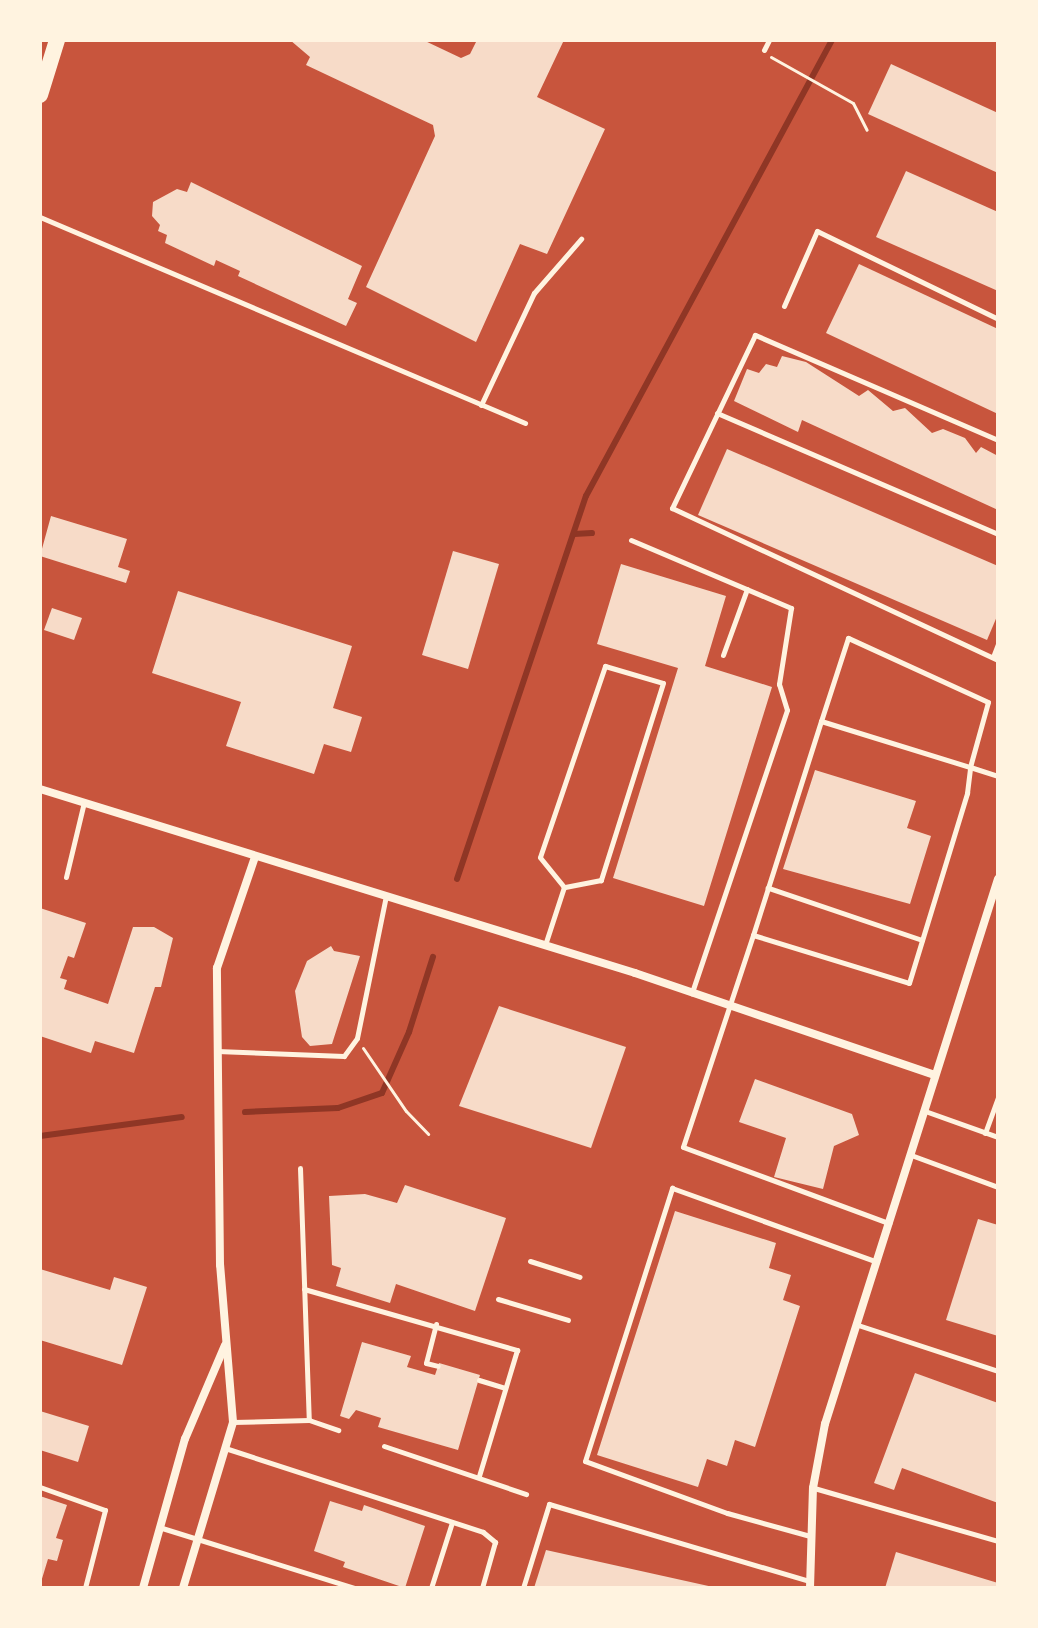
<!DOCTYPE html>
<style>
body{margin:0}
#map{position:relative;width:1038px;height:1628px;overflow:hidden;background:#c8553d;font-family:Montserrat,sans-serif}
div>[style]{position:absolute}
[style*='--x']{left:calc(var(--x)*1px);top:calc(var(--y)*1px);width:calc(var(--w)*1px);rotate:calc(var(--a)*1deg)}
.stream>*{height:6px;margin:-3px;padding:0 3px;transform-origin:3px;border-radius:3px;background:#8f3625}
.building>*{inset:0;background:#f7dbc8}
.path>*{height:3px;margin:-1.5px;padding:0 1.5px;transform-origin:1.5px;border-radius:1.5px;background:#fff3e0}
.service>*{height:5px;margin:-2.5px;padding:0 2.5px;transform-origin:2.5px;border-radius:2.5px;background:#fff3e0}
.minor>*{height:8px;margin:-4px;padding:0 4px;transform-origin:4px;border-radius:4px;background:#fff3e0}
.primary>*{height:16px;margin:-8px;padding:0 8px;transform-origin:8px;border-radius:8px;background:#fff3e0}
span{translate:-50% -50%;white-space:nowrap;text-align:center;line-height:1.15;-webkit-text-stroke:6px #fff3e0;paint-order:stroke}
.frame{position:absolute;inset:0;border:42px solid #fff3e0;pointer-events:none}
</style>
<div id="map">
<div class="stream">
<i style="--x:574;--y:534;--w:18;--a:-3"></i>
<i style="--x:457;--y:879;--w:404;--a:-71.4"></i>
<i style="--x:586;--y:496;--w:518;--a:-61.65"></i>
<i style="--x:245;--y:1112;--w:93;--a:-2.5"></i>
<i style="--x:338;--y:1108;--w:46;--a:-18.8"></i>
<i style="--x:382;--y:1093;--w:67;--a:-66.1"></i>
<i style="--x:409;--y:1032;--w:79;--a:-72.3"></i>
<i style="--x:40;--y:1136;--w:143;--a:-7.6"></i>
</div>
<div class="building">
<i style="clip-path:polygon(290px 40px,423px 40px,461px 58px,470px 54px,477px 40px,564px 40px,537px 97px,605px 129px,547px 254px,520px 244px,476px 342px,366px 287px,435px 136px,433px 125px,306px 65px,310px 57px)"></i>
<i style="clip-path:polygon(891px 64px,998px 113px,998px 173px,868px 114px)"></i>
<i style="clip-path:polygon(906px 171px,998px 212px,998px 291px,876px 237px)"></i>
<i style="clip-path:polygon(191px 182px,362px 266px,348px 299px,357px 303px,346px 326px,238px 276px,240px 271px,216px 260px,214px 266px,165px 243px,167px 235px,158px 231px,160px 225px,152px 216px,153px 202px,177px 189px,187px 192px)"></i>
<i style="clip-path:polygon(859px 264px,998px 329px,998px 414px,826px 333px)"></i>
<i style="clip-path:polygon(782px 356px,806px 362px,859px 396px,868px 390px,893px 411px,905px 408px,932px 433px,943px 429px,965px 438px,976px 453px,981px 447px,998px 456px,998px 510px,802px 420px,798px 432px,734px 401px,747px 369px,759px 373px,766px 364px,777px 367px)"></i>
<i style="clip-path:polygon(727px 449px,998px 566px,998px 614px,987px 640px,698px 515px)"></i>
<i style="clip-path:polygon(51px 516px,127px 539px,118px 567px,130px 571px,126px 583px,40px 556px)"></i>
<i style="clip-path:polygon(453px 551px,499px 564px,468px 669px,422px 655px)"></i>
<i style="clip-path:polygon(621px 564px,726px 596px,705px 666px,772px 687px,704px 906px,613px 878px,678px 668px,597px 644px)"></i>
<i style="clip-path:polygon(178px 591px,352px 646px,333px 708px,362px 717px,351px 752px,324px 744px,314px 774px,226px 746px,241px 702px,152px 673px)"></i>
<i style="clip-path:polygon(52px 608px,82px 618px,74px 640px,44px 630px)"></i>
<i style="clip-path:polygon(815px 770px,916px 801px,907px 828px,931px 836px,910px 904px,783px 869px)"></i>
<i style="clip-path:polygon(40px 908px,86px 923px,74px 958px,68px 956px,60px 978px,67px 980px,64px 989px,108px 1004px,133px 927px,154px 927px,173px 938px,161px 987px,155px 987px,134px 1053px,95px 1041px,91px 1053px,40px 1036px)"></i>
<i style="clip-path:polygon(331px 946px,334px 951px,360px 956px,332px 1044px,310px 1046px,302px 1037px,295px 991px,307px 961px)"></i>
<i style="clip-path:polygon(499px 1006px,626px 1047px,591px 1148px,459px 1106px)"></i>
<i style="clip-path:polygon(755px 1079px,852px 1114px,859px 1135px,834px 1146px,823px 1189px,774px 1177px,786px 1138px,739px 1122px)"></i>
<i style="clip-path:polygon(405px 1185px,506px 1218px,475px 1311px,396px 1284px,390px 1303px,336px 1286px,341px 1268px,332px 1265px,329px 1196px,365px 1194px,397px 1203px)"></i>
<i style="clip-path:polygon(675px 1211px,776px 1243px,769px 1268px,791px 1275px,783px 1300px,800px 1306px,755px 1447px,735px 1440px,727px 1466px,707px 1459px,698px 1487px,597px 1455px)"></i>
<i style="clip-path:polygon(978px 1219px,998px 1225px,998px 1336px,946px 1320px)"></i>
<i style="clip-path:polygon(40px 1269px,110px 1290px,114px 1277px,147px 1287px,122px 1365px,40px 1340px)"></i>
<i style="clip-path:polygon(362px 1342px,411px 1356px,407px 1367px,435px 1375px,439px 1363px,480px 1375px,458px 1450px,378px 1427px,381px 1418px,356px 1410px,349px 1419px,340px 1416px)"></i>
<i style="clip-path:polygon(915px 1373px,998px 1403px,998px 1503px,902px 1468px,894px 1490px,874px 1483px)"></i>
<i style="clip-path:polygon(40px 1411px,89px 1426px,78px 1462px,40px 1450px)"></i>
<i style="clip-path:polygon(40px 1496px,67px 1505px,56px 1538px,63px 1540px,57px 1561px,48px 1559px,41px 1582px)"></i>
<i style="clip-path:polygon(330px 1501px,362px 1511px,364px 1505px,425px 1526px,405px 1588px,343px 1567px,345px 1562px,314px 1551px)"></i>
<i style="clip-path:polygon(546px 1550px,713px 1587px,713px 1588px,534px 1588px)"></i>
<i style="clip-path:polygon(896px 1552px,998px 1583px,998px 1588px,885px 1588px)"></i>
</div>
<div class="path">
<i style="--x:771;--y:57;--w:94;--a:29.3"></i>
<i style="--x:853;--y:103;--w:30;--a:63"></i>
<i style="--x:363;--y:1048;--w:76;--a:55.7"></i>
<i style="--x:406;--y:1111;--w:32;--a:46"></i>
</div>
<div class="service">
<i style="--x:764;--y:50;--w:11;--a:-63"></i>
<i style="--x:40;--y:217;--w:527;--a:23.01"></i>
<i style="--x:784;--y:306;--w:82;--a:-66.3"></i>
<i style="--x:817;--y:231;--w:201;--a:25.9"></i>
<i style="--x:481;--y:405;--w:124;--a:-64.7"></i>
<i style="--x:534;--y:293;--w:72;--a:-49"></i>
<i style="--x:717;--y:413;--w:306;--a:23.3"></i>
<i style="--x:998;--y:440;--w:265;--a:-156.6"></i>
<i style="--x:755;--y:335;--w:192;--a:115.6"></i>
<i style="--x:672;--y:508;--w:360;--a:25"></i>
<i style="--x:631;--y:540;--w:174;--a:23"></i>
<i style="--x:791;--y:608;--w:77;--a:99"></i>
<i style="--x:779;--y:684;--w:27;--a:73"></i>
<i style="--x:787;--y:710;--w:299;--a:108.6"></i>
<i style="--x:723;--y:655;--w:70;--a:-70"></i>
<i style="--x:993;--y:657;--w:14;--a:-69"></i>
<i style="--x:66;--y:877;--w:77;--a:-76.5"></i>
<i style="--x:768;--y:888;--w:175;--a:-72.4"></i>
<i style="--x:753;--y:935;--w:223;--a:108.3"></i>
<i style="--x:683;--y:1147;--w:220;--a:20.3"></i>
<i style="--x:922;--y:940;--w:163;--a:-161.3"></i>
<i style="--x:768;--y:888;--w:49;--a:107.7"></i>
<i style="--x:753;--y:935;--w:163;--a:17.1"></i>
<i style="--x:909;--y:983;--w:199;--a:-73"></i>
<i style="--x:967;--y:793;--w:26;--a:-83"></i>
<i style="--x:970;--y:767;--w:67;--a:-74.5"></i>
<i style="--x:988;--y:702;--w:154;--a:-155.4"></i>
<i style="--x:848;--y:638;--w:87;--a:108"></i>
<i style="--x:821;--y:721;--w:156;--a:17.2"></i>
<i style="--x:970;--y:767;--w:29;--a:18"></i>
<i style="--x:545;--y:945;--w:61;--a:-71.9"></i>
<i style="--x:564;--y:887;--w:38;--a:-129"></i>
<i style="--x:540;--y:857;--w:202;--a:-71.2"></i>
<i style="--x:605;--y:666;--w:60;--a:16.3"></i>
<i style="--x:663;--y:683;--w:207;--a:107.5"></i>
<i style="--x:601;--y:880;--w:38;--a:169"></i>
<i style="--x:217;--y:1051;--w:127;--a:2.3"></i>
<i style="--x:344;--y:1056;--w:22;--a:-54"></i>
<i style="--x:357;--y:1038;--w:145;--a:-78.5"></i>
<i style="--x:925;--y:1111;--w:77;--a:19.6"></i>
<i style="--x:985;--y:1133;--w:38;--a:-70"></i>
<i style="--x:911;--y:1155;--w:93;--a:20.2"></i>
<i style="--x:300;--y:1168;--w:252;--a:88"></i>
<i style="--x:309;--y:1420;--w:31;--a:19"></i>
<i style="--x:530;--y:1261;--w:52;--a:17.7"></i>
<i style="--x:304;--y:1289;--w:222;--a:16"></i>
<i style="--x:517;--y:1350;--w:132;--a:106.8"></i>
<i style="--x:498;--y:1299;--w:73;--a:16.7"></i>
<i style="--x:436;--y:1324;--w:40;--a:104.4"></i>
<i style="--x:426;--y:1363;--w:12;--a:14"></i>
<i style="--x:858;--y:1325;--w:147;--a:18.2"></i>
<i style="--x:479;--y:1380;--w:27;--a:17"></i>
<i style="--x:233;--y:1422;--w:76;--a:-1.5"></i>
<i style="--x:384;--y:1446;--w:150;--a:18.7"></i>
<i style="--x:228;--y:1449;--w:268;--a:18"></i>
<i style="--x:483;--y:1532;--w:16;--a:40"></i>
<i style="--x:495;--y:1542;--w:48;--a:105.8"></i>
<i style="--x:40;--y:1487;--w:69;--a:19.5"></i>
<i style="--x:105;--y:1510;--w:81;--a:104.4"></i>
<i style="--x:814;--y:1488;--w:191;--a:16.1"></i>
<i style="--x:162;--y:1528;--w:202;--a:17.3"></i>
<i style="--x:810;--y:1536;--w:86;--a:-164.5"></i>
<i style="--x:727;--y:1513;--w:151;--a:-159.9"></i>
<i style="--x:585;--y:1461;--w:287;--a:-72.3"></i>
<i style="--x:672;--y:1188;--w:218;--a:19.8"></i>
<i style="--x:431;--y:1588;--w:69;--a:-72.3"></i>
<i style="--x:523;--y:1588;--w:88;--a:-72.8"></i>
<i style="--x:549;--y:1504;--w:271;--a:16.5"></i>
</div>
<div class="minor">
<i style="--x:40;--y:789;--w:623;--a:17.18"></i>
<i style="--x:635;--y:973;--w:317;--a:18.8"></i>
<i style="--x:143;--y:1588;--w:155;--a:-74.3"></i>
<i style="--x:185;--y:1439;--w:102;--a:-66.9"></i>
<i style="--x:183;--y:1588;--w:173;--a:-73.2"></i>
<i style="--x:233;--y:1422;--w:158;--a:-94.7"></i>
<i style="--x:220;--y:1265;--w:297;--a:-90.6"></i>
<i style="--x:217;--y:968;--w:117;--a:-71.1"></i>
<i style="--x:810;--y:1588;--w:100;--a:-88.3"></i>
<i style="--x:813;--y:1488;--w:65;--a:-79.4"></i>
<i style="--x:825;--y:1424;--w:572;--a:-72.39"></i>
</div>
<div class="primary">
<i style="--x:40;--y:95;--w:58;--a:-72.8"></i>
</div>
<div class="frame"></div>
</div>
